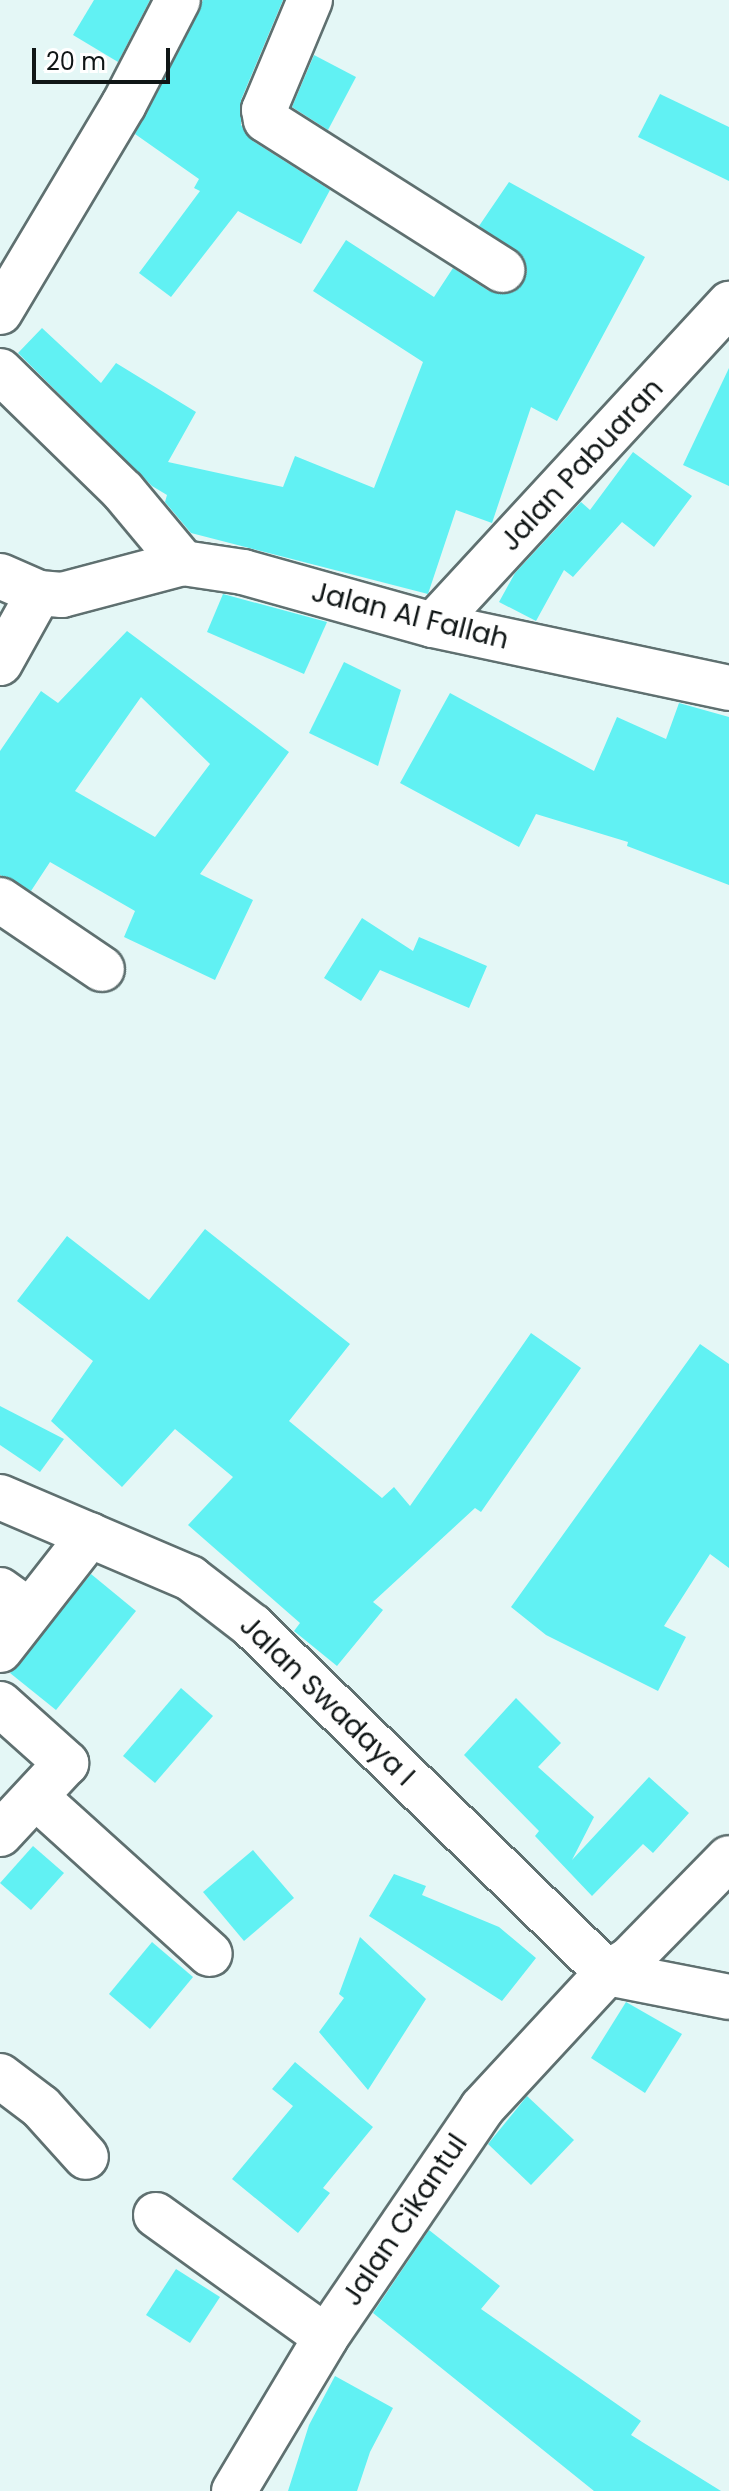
<!DOCTYPE html>
<style>
body{margin:0}
#map{position:relative;width:729px;height:2491px;overflow:hidden;background:#e4f7f6;font-family:Poppins,sans-serif}
div>[style]{position:absolute}
[style*='--x']{left:calc(var(--x)*1px);top:calc(var(--y)*1px);width:calc(var(--w)*1px);rotate:calc(var(--a)*1deg)}
.building>*{inset:0;background:#61f1f3}
.roads{filter:drop-shadow(2px 0 #5f7070) drop-shadow(-2px 0 #5f7070) drop-shadow(0 2px #5f7070) drop-shadow(0 -2px #5f7070)}
.minor>*{height:44px;margin:-22px;padding:0 22px;transform-origin:22px;border-radius:22px;background:#fff}
.tertiary>*{height:44px;margin:-22px;padding:0 22px;transform-origin:22px;border-radius:22px;background:#fff}
span{translate:-50% -50%;white-space:nowrap;text-align:center;line-height:1.15;-webkit-text-stroke:6px #fff;paint-order:stroke}
.street-label{font-size:28px;color:#101616}
.scale{position:absolute;left:32px;top:48px;width:138px;height:36px;box-sizing:border-box;border:4px solid #101616;border-top:0;padding-left:10px;font-size:24px;line-height:28px;white-space:nowrap;color:#101616;-webkit-text-stroke:6px #fff;paint-order:stroke}
</style>
<div id="map">
<div class="building">
<i style="clip-path:polygon(94px 0,150px 0,118px 62px,73px 35px)"></i>
<i style="clip-path:polygon(203px 0,283px 0,241px 100px,241px 125px,253px 141px,330px 190px,301px 244px,238px 211px,171px 297px,139px 273px,200px 191px,194px 188px,199px 179px,135px 134px)"></i>
<i style="clip-path:polygon(314px 55px,356px 77px,328px 130px,292px 107px)"></i>
<i style="clip-path:polygon(660px 94px,729px 127px,729px 181px,638px 137px)"></i>
<i style="clip-path:polygon(509px 182px,645px 257px,557px 421px,531px 407px,492px 523px,456px 510px,428px 594px,191px 533px,165px 502px,167px 495px,152px 486px,18px 353px,42px 328px,101px 383px,116px 363px,196px 412px,168px 462px,283px 487px,295px 456px,374px 488px,423px 362px,313px 291px,346px 240px,434px 297px,453px 268px,489px 291px,514px 292px,527px 272px,524px 258px,479px 226px)"></i>
<i style="clip-path:polygon(729px 368px,729px 486px,683px 465px)"></i>
<i style="clip-path:polygon(633px 452px,692px 496px,654px 547px,622px 522px,573px 577px,564px 570px,536px 621px,499px 602px,515px 573px,581px 502px,590px 510px)"></i>
<i style="clip-path:polygon(223px 594px,327px 622px,304px 674px,207px 632px)"></i>
<i style="clip-path:polygon(evenodd,127px 631px,289px 752px,200px 874px,253px 900px,215px 980px,124px 937px,135px 911px,50px 862px,31px 891px,0 875px,0 751px,41px 691px,58px 703px,127px 631px,141px 697px,210px 764px,155px 837px,75px 791px,141px 697px)"></i>
<i style="clip-path:polygon(344px 662px,401px 690px,378px 766px,309px 733px)"></i>
<i style="clip-path:polygon(450px 693px,594px 771px,617px 717px,666px 739px,679px 703px,729px 717px,729px 885px,627px 846px,628px 842px,536px 814px,519px 847px,400px 783px)"></i>
<i style="clip-path:polygon(362px 918px,413px 951px,419px 937px,487px 966px,469px 1008px,380px 970px,361px 1001px,324px 978px)"></i>
<i style="clip-path:polygon(205px 1229px,350px 1344px,289px 1421px,382px 1498px,394px 1487px,410px 1506px,531px 1333px,581px 1368px,481px 1512px,475px 1508px,373px 1602px,383px 1610px,337px 1666px,294px 1631px,300px 1623px,188px 1525px,233px 1477px,175px 1429px,122px 1487px,51px 1421px,93px 1361px,17px 1301px,67px 1236px,149px 1300px)"></i>
<i style="clip-path:polygon(700px 1344px,729px 1364px,729px 1568px,710px 1554px,664px 1626px,686px 1637px,658px 1691px,546px 1635px,511px 1607px)"></i>
<i style="clip-path:polygon(0 1406px,64px 1439px,40px 1472px,0 1445px)"></i>
<i style="clip-path:polygon(91px 1574px,136px 1611px,56px 1710px,10px 1673px)"></i>
<i style="clip-path:polygon(181px 1688px,213px 1716px,155px 1783px,123px 1756px)"></i>
<i style="clip-path:polygon(516px 1698px,561px 1743px,538px 1767px,594px 1817px,572px 1860px,649px 1777px,689px 1813px,653px 1853px,643px 1844px,592px 1896px,535px 1836px,539px 1831px,464px 1755px)"></i>
<i style="clip-path:polygon(33px 1846px,64px 1873px,31px 1910px,0 1883px)"></i>
<i style="clip-path:polygon(253px 1850px,294px 1898px,244px 1941px,203px 1892px)"></i>
<i style="clip-path:polygon(394px 1874px,426px 1886px,422px 1895px,499px 1927px,536px 1958px,502px 2001px,369px 1916px)"></i>
<i style="clip-path:polygon(360px 1937px,426px 1999px,368px 2090px,319px 2032px,344px 1998px,339px 1994px)"></i>
<i style="clip-path:polygon(152px 1942px,193px 1977px,150px 2029px,109px 1994px)"></i>
<i style="clip-path:polygon(626px 2002px,682px 2034px,645px 2093px,591px 2058px)"></i>
<i style="clip-path:polygon(295px 2062px,373px 2127px,323px 2188px,330px 2193px,298px 2233px,232px 2179px,293px 2106px,272px 2089px)"></i>
<i style="clip-path:polygon(527px 2096px,574px 2140px,531px 2185px,488px 2144px)"></i>
<i style="clip-path:polygon(429px 2230px,500px 2286px,481px 2309px,641px 2421px,631px 2435px,721px 2491px,594px 2491px,373px 2313px)"></i>
<i style="clip-path:polygon(176px 2269px,220px 2297px,190px 2343px,146px 2315px)"></i>
<i style="clip-path:polygon(335px 2376px,393px 2408px,370px 2452px,357px 2491px,288px 2491px,309px 2425px)"></i>
</div>
<div class="roads">
<div class="minor">
<i style="--x:310;--y:0;--w:119;--a:112.7"></i>
<i style="--x:264;--y:110;--w:10;--a:79"></i>
<i style="--x:266;--y:120;--w:280;--a:32.4"></i>
<i style="--x:0;--y:312;--w:242;--a:-59.2"></i>
<i style="--x:124;--y:104;--w:117;--a:-62.6"></i>
<i style="--x:0;--y:371;--w:172;--a:44.3"></i>
<i style="--x:123;--y:491;--w:94;--a:50.2"></i>
<i style="--x:0;--y:663;--w:80;--a:-60.9"></i>
<i style="--x:0;--y:900;--w:123;--a:34.1"></i>
<i style="--x:0;--y:1497;--w:207;--a:23.1"></i>
<i style="--x:190;--y:1578;--w:78;--a:37.7"></i>
<i style="--x:252;--y:1626;--w:496;--a:44.3"></i>
<i style="--x:0;--y:1590;--w:36;--a:36"></i>
<i style="--x:0;--y:1650;--w:146;--a:-52"></i>
<i style="--x:0;--y:1704;--w:89;--a:41.8"></i>
<i style="--x:66;--y:1763;--w:97;--a:132.9"></i>
<i style="--x:36;--y:1797;--w:234;--a:42.1"></i>
<i style="--x:607;--y:1973;--w:124;--a:11.1"></i>
<i style="--x:0;--y:2076;--w:51;--a:37.1"></i>
<i style="--x:41;--y:2107;--w:67;--a:48"></i>
<i style="--x:156;--y:2215;--w:209;--a:35.7"></i>
<i style="--x:234;--y:2491;--w:179;--a:-59.1"></i>
<i style="--x:326;--y:2337;--w:277;--a:-55.7"></i>
<i style="--x:482;--y:2108;--w:184;--a:-47.2"></i>
<i style="--x:607;--y:1973;--w:27;--a:-31"></i>
<i style="--x:630;--y:1959;--w:141;--a:-45.6"></i>
</div>
<div class="tertiary">
<i style="--x:0;--y:576;--w:43;--a:23.6"></i>
<i style="--x:39;--y:593;--w:23;--a:5"></i>
<i style="--x:62;--y:595;--w:125;--a:-14.8"></i>
<i style="--x:183;--y:563;--w:61;--a:8.5"></i>
<i style="--x:243;--y:572;--w:197;--a:15.6"></i>
<i style="--x:433;--y:625;--w:303;--a:12"></i>
<i style="--x:433;--y:625;--w:437;--a:-47.3"></i>
</div>
</div>
<div class="street-label">
<span style="left:582px;top:465px;rotate:-47deg">Jalan Pabuaran</span>
<span style="left:410px;top:616px;rotate:14deg">Jalan Al Fallah</span>
<span style="left:327px;top:1701px;rotate:44deg">Jalan Swadaya I</span>
<span style="left:405px;top:2220px;rotate:-56deg">Jalan Cikantul</span>
</div>
<div class="scale">20 m</div>
</div>
